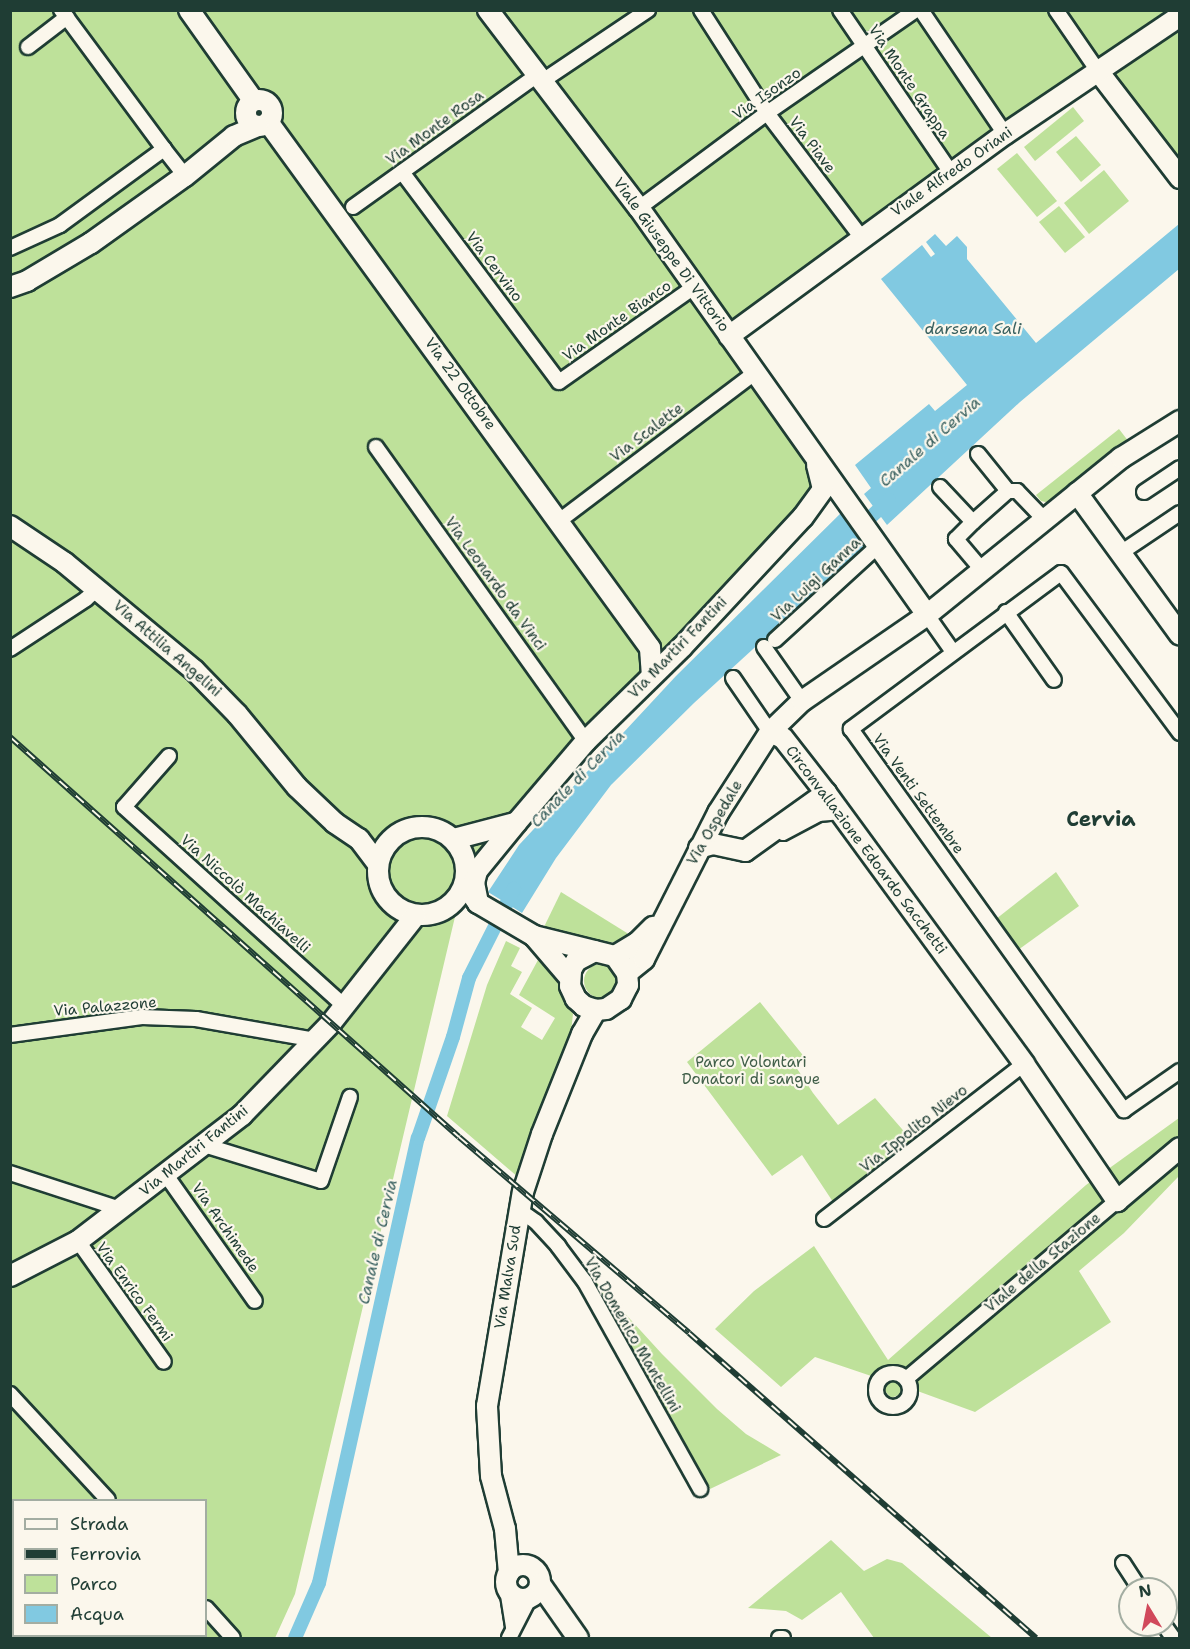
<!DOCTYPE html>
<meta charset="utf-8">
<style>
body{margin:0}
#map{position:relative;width:1190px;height:1649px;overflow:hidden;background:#fbf7ec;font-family:"Shantell Sans",sans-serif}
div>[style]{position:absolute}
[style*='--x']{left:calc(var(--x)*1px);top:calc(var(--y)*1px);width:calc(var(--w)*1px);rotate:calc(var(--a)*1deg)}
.green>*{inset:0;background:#bee19a}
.round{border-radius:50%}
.water>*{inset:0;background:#81c9e1}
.canal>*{height:14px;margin:-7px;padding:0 7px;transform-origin:7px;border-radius:7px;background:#81c9e1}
.roads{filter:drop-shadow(2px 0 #1f3d34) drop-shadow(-2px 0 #1f3d34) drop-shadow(0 2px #1f3d34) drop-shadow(0 -2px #1f3d34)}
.street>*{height:14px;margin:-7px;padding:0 7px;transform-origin:7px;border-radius:7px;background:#fbf7ec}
.street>.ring{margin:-7px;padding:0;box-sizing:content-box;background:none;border:14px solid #fbf7ec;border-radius:50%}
.secondary>*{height:20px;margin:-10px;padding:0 10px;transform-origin:10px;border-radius:10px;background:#fbf7ec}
.secondary>.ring{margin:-10px;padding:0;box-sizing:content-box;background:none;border:20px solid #fbf7ec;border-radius:50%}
.rail>*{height:6px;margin-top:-3px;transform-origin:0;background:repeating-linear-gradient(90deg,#fbf7ec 0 11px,#1f3d34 0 22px);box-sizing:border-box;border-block:2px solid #1f3d34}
span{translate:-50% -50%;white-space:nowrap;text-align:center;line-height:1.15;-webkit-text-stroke:4.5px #fbf7ec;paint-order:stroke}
.street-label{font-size:15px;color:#1f3d34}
.park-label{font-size:15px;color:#3f5e48}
.water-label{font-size:16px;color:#38605f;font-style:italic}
.district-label{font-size:21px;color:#1f3d34;font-weight:700}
.frame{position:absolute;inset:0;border:12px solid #1f3d34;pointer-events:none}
.legend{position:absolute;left:12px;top:1499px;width:195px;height:138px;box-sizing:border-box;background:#fbf7ec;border:2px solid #a3ada2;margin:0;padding:8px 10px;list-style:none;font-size:18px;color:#1f3d34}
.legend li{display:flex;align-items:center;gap:12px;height:30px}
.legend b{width:30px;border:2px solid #a3ada2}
.north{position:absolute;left:1118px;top:1577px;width:60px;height:60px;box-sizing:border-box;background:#fbf7ec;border:2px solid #a3ada2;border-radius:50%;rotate:350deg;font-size:16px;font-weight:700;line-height:24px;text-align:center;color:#1f3d34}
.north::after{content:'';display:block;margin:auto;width:21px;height:27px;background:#d1495b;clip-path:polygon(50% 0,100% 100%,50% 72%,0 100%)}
</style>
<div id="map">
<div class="green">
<i style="clip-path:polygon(evenodd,11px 11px,1179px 11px,1179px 157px,1098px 71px,741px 327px,823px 489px,467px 866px,295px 1594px,275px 1638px,11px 1638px,11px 11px,14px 1500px,206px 1500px,206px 1636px,14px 1636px,14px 1500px)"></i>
<i style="clip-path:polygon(1073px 107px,1084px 121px,1035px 161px,1024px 147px)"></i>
<i style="clip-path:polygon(1076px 136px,1101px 165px,1081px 182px,1056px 152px)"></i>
<i style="clip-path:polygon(1017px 153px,1057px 201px,1037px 217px,997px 169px)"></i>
<i style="clip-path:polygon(1104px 170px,1129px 201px,1089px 234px,1064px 203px)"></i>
<i style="clip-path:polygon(1059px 206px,1085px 237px,1065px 253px,1039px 222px)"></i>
<i style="clip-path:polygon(1119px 429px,1129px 442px,1050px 503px,1041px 501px,1036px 495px)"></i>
<i style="clip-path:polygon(1056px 872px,1079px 906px,1018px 950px,996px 919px)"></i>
<i style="clip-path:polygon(561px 892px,627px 933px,629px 937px,607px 944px,543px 929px)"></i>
<i style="clip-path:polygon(506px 941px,520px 948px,511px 966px,522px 972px,510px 994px,532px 1008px,521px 1027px,542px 1040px,555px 1018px,519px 995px,538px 960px,558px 977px,573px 1014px,571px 1032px,518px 1177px,447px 1116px,487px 985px)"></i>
<i class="round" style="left:584px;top:964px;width:34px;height:34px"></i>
<i style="clip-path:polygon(760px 1002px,806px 1059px,796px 1067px,813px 1093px,838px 1125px,875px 1098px,915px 1144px,835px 1205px,802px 1155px,772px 1176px,687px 1062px)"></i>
<i style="clip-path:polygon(1179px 1118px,1179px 1176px,1124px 1233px,1079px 1271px,1111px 1322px,975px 1412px,901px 1385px,901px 1394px,891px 1398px,884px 1390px,889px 1382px,815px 1357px,781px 1387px,715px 1329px,754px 1291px,814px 1246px,888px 1360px,1086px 1185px)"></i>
<i style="clip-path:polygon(588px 1273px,662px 1354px,717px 1409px,746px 1434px,781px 1455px,710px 1489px)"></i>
<i style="clip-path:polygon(831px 1540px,864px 1571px,887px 1559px,902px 1563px,992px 1638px,874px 1638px,841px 1592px,802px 1620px,786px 1611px,748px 1608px)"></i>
</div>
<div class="water">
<i style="clip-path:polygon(1179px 224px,1179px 269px,1020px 402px,887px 525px,864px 494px,871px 488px,855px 465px,929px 404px,935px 411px,967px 385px,881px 279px,922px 245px,931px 257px,935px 254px,926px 242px,935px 234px,946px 246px,957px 236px,967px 247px,967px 259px,1036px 343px)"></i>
<i style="clip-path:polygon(846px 508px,871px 544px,832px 577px,694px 703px,611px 785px,556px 858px,522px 913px,488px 892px,519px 845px,676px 676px)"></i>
</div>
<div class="canal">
<i style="--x:857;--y:530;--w:44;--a:-43.2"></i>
<i style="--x:295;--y:1638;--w:60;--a:-66.4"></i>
<i style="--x:319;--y:1583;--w:456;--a:-77.5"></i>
<i style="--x:418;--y:1138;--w:107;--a:-70.9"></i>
<i style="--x:453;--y:1037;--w:61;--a:-74.8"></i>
<i style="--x:469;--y:978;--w:100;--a:-63.2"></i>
</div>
<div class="roads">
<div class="street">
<i style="--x:701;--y:10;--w:122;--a:57.3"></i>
<i style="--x:767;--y:113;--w:156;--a:52.8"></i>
<i style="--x:840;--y:10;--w:197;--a:55.7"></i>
<i style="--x:921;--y:10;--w:150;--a:55.9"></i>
<i style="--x:1056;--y:10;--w:74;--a:55.5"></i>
<i style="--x:28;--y:47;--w:49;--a:-37.6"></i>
<i style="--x:541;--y:82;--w:129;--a:-33.9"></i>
<i style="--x:164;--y:149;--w:34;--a:52"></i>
<i style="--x:402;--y:172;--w:262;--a:53.2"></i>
<i style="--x:559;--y:382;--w:165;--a:-35.1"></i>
<i style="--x:353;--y:207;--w:225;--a:-35.6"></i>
<i style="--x:639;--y:208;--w:159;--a:-36.6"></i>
<i style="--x:767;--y:113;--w:181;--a:-34.7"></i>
<i style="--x:10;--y:248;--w:55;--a:-24.7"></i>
<i style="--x:60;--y:225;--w:129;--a:-36.2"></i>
<i style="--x:164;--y:149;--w:173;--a:-126.5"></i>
<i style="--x:376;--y:447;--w:361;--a:54.5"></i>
<i style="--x:978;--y:454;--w:48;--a:51"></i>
<i style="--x:940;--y:487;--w:48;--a:46.7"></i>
<i style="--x:1144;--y:492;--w:43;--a:-33.7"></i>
<i style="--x:559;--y:521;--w:247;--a:-37.1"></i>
<i style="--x:1119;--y:554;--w:73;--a:-33.9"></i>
<i style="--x:983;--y:571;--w:42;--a:-130.2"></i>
<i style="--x:956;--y:539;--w:24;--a:-45"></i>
<i style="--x:973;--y:522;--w:47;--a:-41.5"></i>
<i style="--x:1008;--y:491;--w:9;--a:0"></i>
<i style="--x:1017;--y:491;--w:39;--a:46"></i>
<i style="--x:1006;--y:612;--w:83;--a:54.8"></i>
<i style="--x:927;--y:615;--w:45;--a:54.9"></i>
<i style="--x:775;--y:640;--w:141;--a:-42.4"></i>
<i style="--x:764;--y:647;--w:66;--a:54.9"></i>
<i style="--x:10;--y:649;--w:91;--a:-33.3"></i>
<i style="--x:86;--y:599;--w:15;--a:-42"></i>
<i style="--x:733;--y:678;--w:65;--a:55.6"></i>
<i style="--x:1180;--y:733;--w:199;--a:-126.6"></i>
<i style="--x:1061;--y:573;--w:262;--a:143.4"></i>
<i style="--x:851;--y:729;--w:469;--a:54.4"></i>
<i style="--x:1124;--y:1110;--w:68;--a:-34.9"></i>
<i style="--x:169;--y:756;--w:68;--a:131.4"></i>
<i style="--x:124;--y:807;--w:298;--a:42.1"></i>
<i style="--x:783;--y:833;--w:40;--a:-28"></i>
<i style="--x:818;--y:814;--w:21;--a:-5"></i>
<i style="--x:10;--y:1035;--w:133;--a:-7.8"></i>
<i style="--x:142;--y:1017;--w:54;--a:2.1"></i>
<i style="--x:196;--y:1019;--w:115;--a:10"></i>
<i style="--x:204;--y:1145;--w:122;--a:17.1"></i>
<i style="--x:321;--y:1181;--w:89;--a:-71"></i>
<i style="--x:10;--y:1173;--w:116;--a:18.1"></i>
<i style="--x:166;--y:1175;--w:154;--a:54.8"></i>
<i style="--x:519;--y:1210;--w:21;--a:35"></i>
<i style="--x:536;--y:1222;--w:33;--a:47"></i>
<i style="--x:558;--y:1246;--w:45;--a:53.1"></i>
<i style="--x:585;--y:1282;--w:237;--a:60.9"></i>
<i style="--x:824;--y:1219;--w:253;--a:-37.8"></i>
<i style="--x:78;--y:1241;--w:148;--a:54.6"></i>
<i class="ring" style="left:876px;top:1373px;width:20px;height:20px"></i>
<i style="--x:906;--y:1379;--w:276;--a:-40.2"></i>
<i style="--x:10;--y:1394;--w:144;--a:47.2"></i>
<i style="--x:10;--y:1548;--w:5;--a:37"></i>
<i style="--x:1123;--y:1563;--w:31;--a:57"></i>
<i style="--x:507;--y:1589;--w:39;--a:81"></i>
<i style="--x:206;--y:1608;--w:40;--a:48"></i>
<i style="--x:1164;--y:1625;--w:16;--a:55"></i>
<i style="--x:92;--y:1636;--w:3;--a:45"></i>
<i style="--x:509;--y:1638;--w:46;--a:-62.9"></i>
<i style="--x:779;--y:1638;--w:4;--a:0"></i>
</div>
<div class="secondary">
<i style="--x:189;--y:10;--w:110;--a:54.6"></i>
<i style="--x:488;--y:10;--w:249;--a:52.7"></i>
<i style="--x:639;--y:208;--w:499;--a:54.7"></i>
<i style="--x:1098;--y:71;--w:135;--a:52.5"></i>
<i class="ring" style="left:246px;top:100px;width:6px;height:6px"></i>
<i style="--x:268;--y:122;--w:650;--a:54.01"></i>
<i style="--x:650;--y:648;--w:27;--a:86"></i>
<i style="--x:10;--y:287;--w:18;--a:-19"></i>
<i style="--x:27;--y:281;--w:74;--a:-30.7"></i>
<i style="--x:91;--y:243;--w:115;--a:-35.5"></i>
<i style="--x:185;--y:176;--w:63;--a:-39.2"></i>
<i style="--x:234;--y:136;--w:26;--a:-23"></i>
<i style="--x:729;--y:336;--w:342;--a:-36.2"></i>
<i style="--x:1005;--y:134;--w:211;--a:-34"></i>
<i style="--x:1077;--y:493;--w:175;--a:54"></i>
<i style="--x:10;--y:526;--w:66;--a:33.9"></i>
<i style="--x:65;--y:563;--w:168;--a:39.7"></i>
<i style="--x:194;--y:670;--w:62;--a:45.7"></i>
<i style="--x:237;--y:714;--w:94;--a:50.6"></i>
<i style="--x:297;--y:787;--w:52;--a:43.5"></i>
<i style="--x:335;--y:823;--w:29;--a:34"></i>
<i style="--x:359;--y:839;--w:31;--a:53"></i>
<i style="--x:770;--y:732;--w:14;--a:25"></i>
<i style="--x:783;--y:738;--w:70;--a:52"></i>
<i style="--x:826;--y:793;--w:336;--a:53.8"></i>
<i style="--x:1024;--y:1064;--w:166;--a:55.8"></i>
<i style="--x:1117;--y:1201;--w:82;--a:-40.1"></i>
<i class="ring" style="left:378px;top:827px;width:68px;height:68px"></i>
<i style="--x:454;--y:839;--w:63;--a:-14.7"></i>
<i style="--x:699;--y:848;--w:15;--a:-16"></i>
<i style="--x:713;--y:844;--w:33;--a:12"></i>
<i style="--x:745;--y:851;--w:100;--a:-35.6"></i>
<i style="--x:471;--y:893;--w:12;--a:55"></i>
<i style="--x:478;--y:903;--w:65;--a:30.5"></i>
<i style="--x:534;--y:936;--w:83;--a:13.9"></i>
<i style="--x:615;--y:956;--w:21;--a:55"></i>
<i style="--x:627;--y:973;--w:12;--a:85"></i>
<i style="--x:628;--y:985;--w:16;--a:117"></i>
<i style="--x:621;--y:999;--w:18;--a:146"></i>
<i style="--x:606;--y:1009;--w:10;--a:174"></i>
<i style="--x:596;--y:1010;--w:13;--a:-162"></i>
<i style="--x:584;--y:1006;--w:11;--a:-139"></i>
<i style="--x:576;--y:999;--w:14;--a:-115"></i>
<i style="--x:570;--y:986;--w:16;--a:-86"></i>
<i style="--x:571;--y:970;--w:10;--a:-61"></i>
<i style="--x:576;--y:961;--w:21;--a:-28"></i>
<i style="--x:478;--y:903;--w:20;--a:-101"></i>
<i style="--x:474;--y:883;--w:12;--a:-76"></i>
<i style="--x:477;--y:871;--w:63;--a:-50.8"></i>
<i style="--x:517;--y:822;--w:106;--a:-49.6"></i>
<i style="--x:586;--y:741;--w:134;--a:-44.4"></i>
<i style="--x:682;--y:647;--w:178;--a:-47.1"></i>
<i style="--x:803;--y:517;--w:34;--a:-54"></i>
<i style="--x:823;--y:489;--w:25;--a:-104"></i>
<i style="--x:534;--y:936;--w:54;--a:49.5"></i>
<i style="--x:615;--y:956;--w:26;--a:-31"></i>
<i style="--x:637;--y:943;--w:23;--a:-45"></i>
<i style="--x:627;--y:973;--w:22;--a:-39"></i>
<i style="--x:644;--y:959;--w:164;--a:-63.1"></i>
<i style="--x:718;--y:813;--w:96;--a:-57.3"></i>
<i style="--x:770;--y:732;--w:45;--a:-44.1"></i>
<i style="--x:802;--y:701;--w:152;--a:-34.5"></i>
<i style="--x:927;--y:615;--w:250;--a:-39"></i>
<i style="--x:1121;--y:458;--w:70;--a:-32.1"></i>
<i style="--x:10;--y:1276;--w:76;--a:-27.2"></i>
<i style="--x:78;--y:1241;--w:207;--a:-37.5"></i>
<i style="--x:242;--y:1115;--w:128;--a:-45.9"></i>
<i style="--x:331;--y:1023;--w:137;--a:-51.8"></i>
<i class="ring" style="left:506px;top:1565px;width:14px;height:14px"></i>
<i style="--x:509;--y:1573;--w:44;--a:-95.2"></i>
<i style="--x:505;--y:1529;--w:55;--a:-104.8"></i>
<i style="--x:491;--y:1476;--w:70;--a:-93.3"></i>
<i style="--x:487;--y:1406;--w:217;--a:-80.5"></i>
<i style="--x:523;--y:1192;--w:61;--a:-71.9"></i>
<i style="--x:542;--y:1134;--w:108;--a:-68.2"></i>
<i style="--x:582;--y:1034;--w:28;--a:-60"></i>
<i style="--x:540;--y:1584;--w:66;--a:54.9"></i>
</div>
</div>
<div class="rail">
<i style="--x:10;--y:737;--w:601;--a:41.7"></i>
<i style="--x:459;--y:1137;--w:302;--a:40.4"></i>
<i style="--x:689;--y:1333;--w:462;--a:41.3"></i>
</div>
<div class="street-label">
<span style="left:909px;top:82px;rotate:56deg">Via Monte Grappa</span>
<span style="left:767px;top:94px;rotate:-35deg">Via Isonzo</span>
<span style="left:435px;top:128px;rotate:-36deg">Via Monte Rosa</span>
<span style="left:812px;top:145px;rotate:53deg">Via Piave</span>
<span style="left:952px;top:172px;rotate:-35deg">Viale Alfredo Oriani</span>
<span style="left:671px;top:255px;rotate:54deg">Viale Giuseppe Di Vittorio</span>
<span style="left:494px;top:267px;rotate:53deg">Via Cervino</span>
<span style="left:617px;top:321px;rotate:-35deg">Via Monte Bianco</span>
<span style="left:460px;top:384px;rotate:54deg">Via 22 Ottobre</span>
<span style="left:647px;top:433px;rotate:-37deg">Via Scalette</span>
<span style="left:816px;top:580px;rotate:-43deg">Via Luigi Ganna</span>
<span style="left:495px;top:584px;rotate:54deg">Via Leonardo da Vinci</span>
<span style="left:678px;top:648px;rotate:-46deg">Via Martiri Fantini</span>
<span style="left:167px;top:649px;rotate:41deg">Via Attilia Angelini</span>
<span style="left:918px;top:794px;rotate:54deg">Via Venti Settembre</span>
<span style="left:715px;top:823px;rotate:-60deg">Via Ospedale</span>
<span style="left:866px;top:850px;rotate:53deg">Circonvallazione Edoardo Sacchetti</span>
<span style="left:245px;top:894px;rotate:42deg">Via Niccolò Machiavelli</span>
<span style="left:105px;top:1007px;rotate:-5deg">Via Palazzone</span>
<span style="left:914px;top:1129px;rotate:-38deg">Via Ippolito Nievo</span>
<span style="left:194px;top:1151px;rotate:-39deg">Via Martiri Fantini</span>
<span style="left:225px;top:1228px;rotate:55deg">Via Archimede</span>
<span style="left:1043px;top:1263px;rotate:-40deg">Viale della Stazione</span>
<span style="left:508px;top:1277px;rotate:-81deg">Via Malva Sud</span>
<span style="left:134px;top:1292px;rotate:54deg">Via Enrico Fermi</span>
<span style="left:632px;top:1335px;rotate:60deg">Via Domenico Mantellini</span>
</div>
<div class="park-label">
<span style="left:751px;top:1071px">Parco Volontari<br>Donatori di sangue</span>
</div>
<div class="water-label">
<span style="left:973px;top:329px">darsena Sali</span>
<span style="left:930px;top:442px;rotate:-41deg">Canale di Cervia</span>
<span style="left:578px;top:779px;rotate:-46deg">Canale di Cervia</span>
<span style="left:378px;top:1242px;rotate:-77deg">Canale di Cervia</span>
</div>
<div class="district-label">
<span style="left:1101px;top:819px">Cervia</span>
</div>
<div class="frame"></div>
<ul class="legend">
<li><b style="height:8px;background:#fbf7ec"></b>Strada</li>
<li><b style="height:8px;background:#1f3d34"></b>Ferrovia</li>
<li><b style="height:16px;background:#bee19a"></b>Parco</li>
<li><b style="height:16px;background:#81c9e1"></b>Acqua</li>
</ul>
<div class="north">N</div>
</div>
